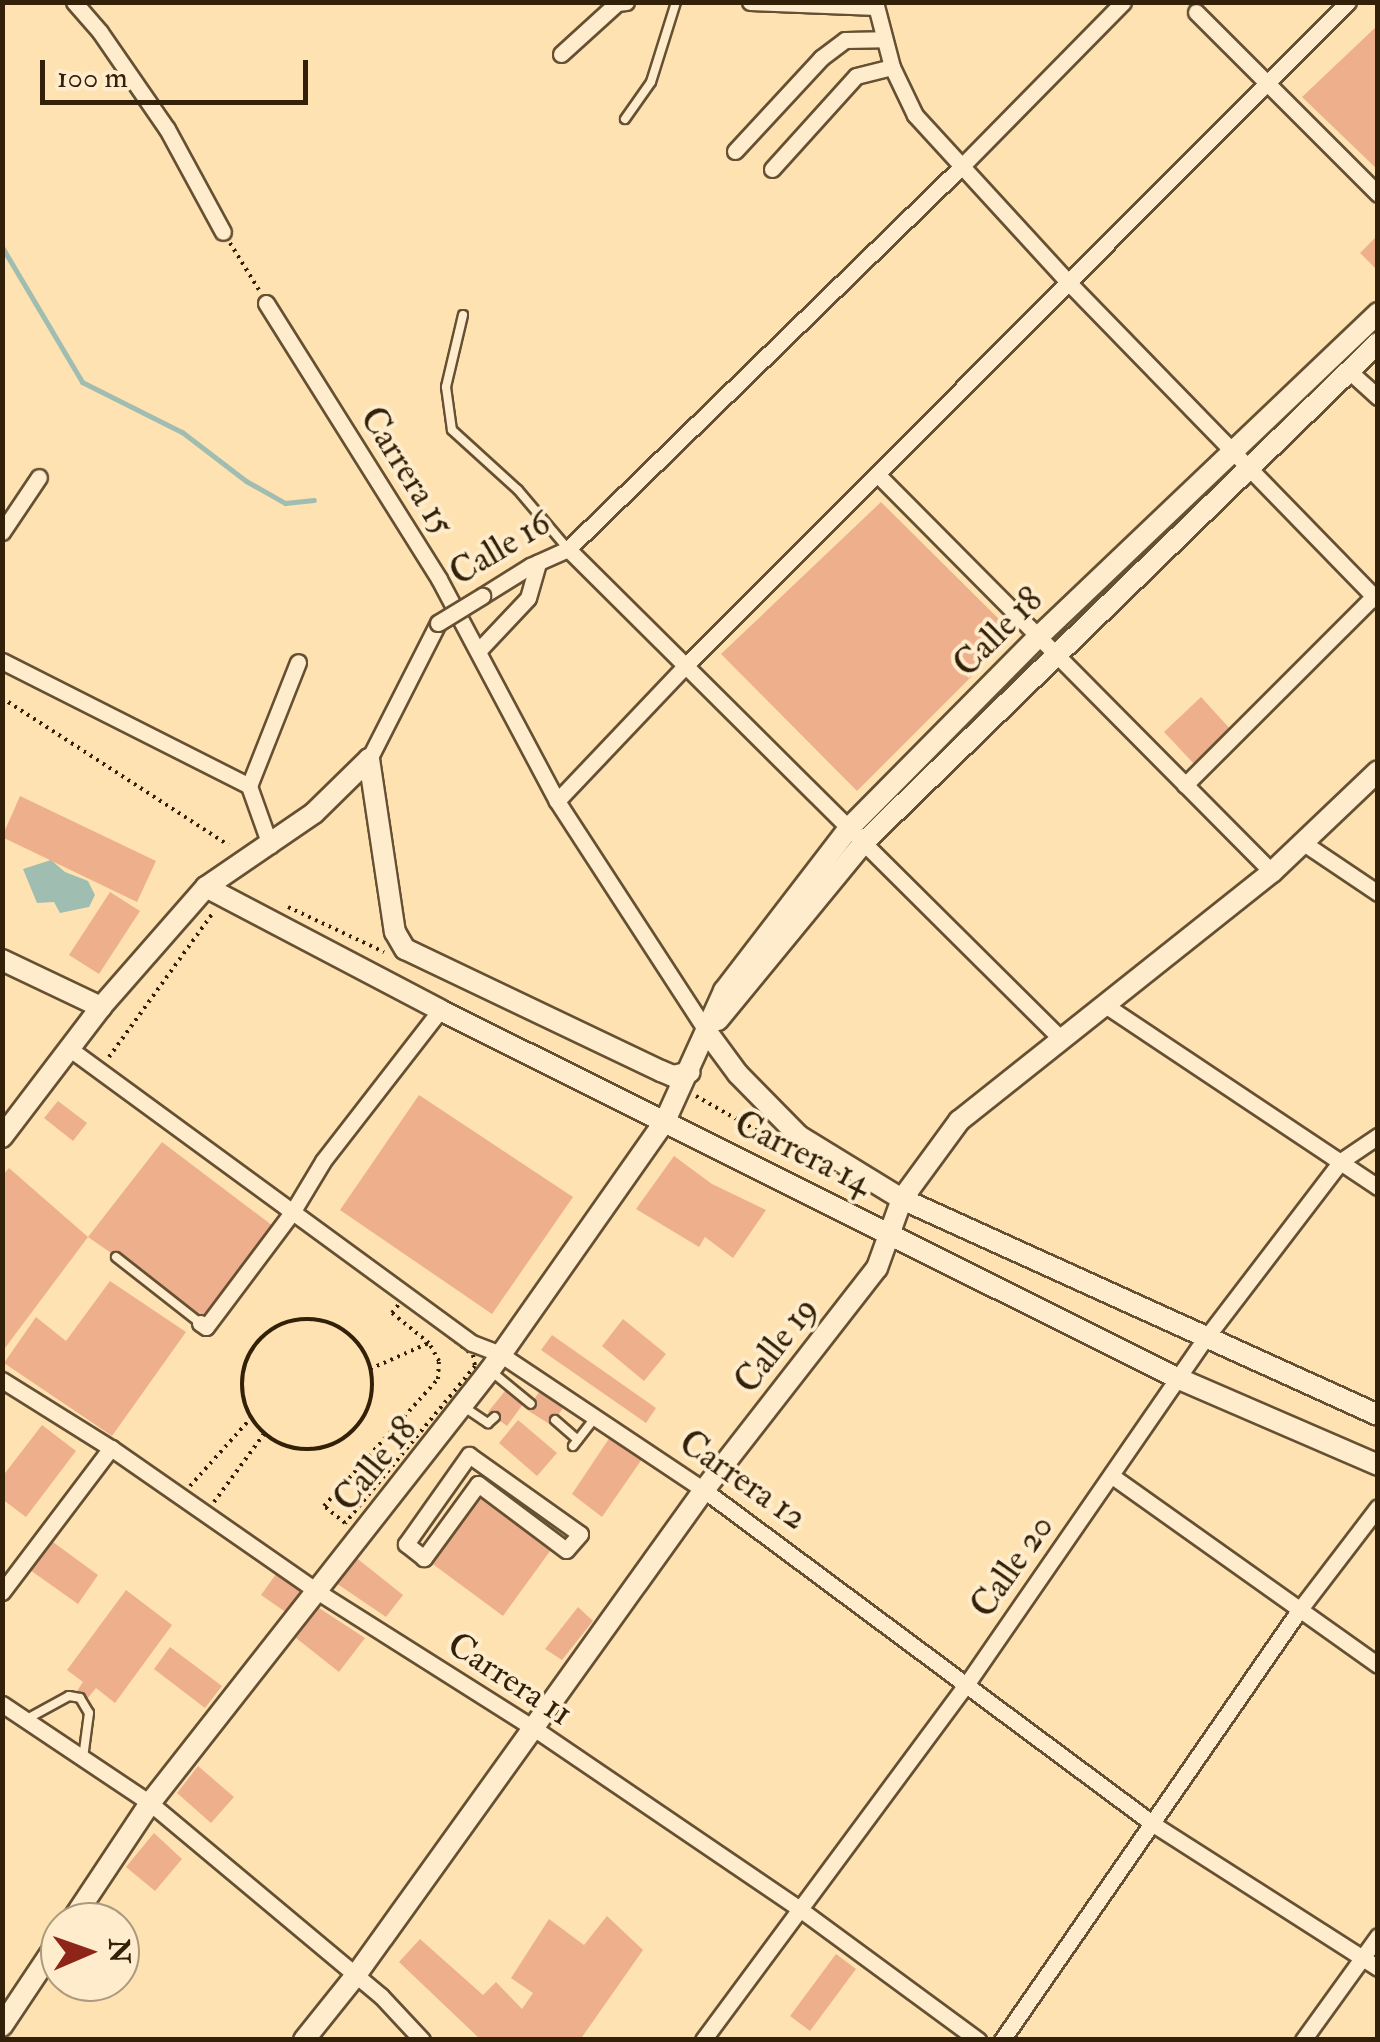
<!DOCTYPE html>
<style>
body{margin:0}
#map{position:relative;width:1380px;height:2042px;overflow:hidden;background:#fee2b1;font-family:"IM FELL Double Pica",serif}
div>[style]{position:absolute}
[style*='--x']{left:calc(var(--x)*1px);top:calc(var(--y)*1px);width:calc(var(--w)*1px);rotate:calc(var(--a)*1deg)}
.water>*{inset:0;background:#a0bdb1}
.stream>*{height:5px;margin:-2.5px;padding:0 2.5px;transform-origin:2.5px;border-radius:2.5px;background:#a0bdb1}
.building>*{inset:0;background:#eeb08c}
.path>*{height:4px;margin-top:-2px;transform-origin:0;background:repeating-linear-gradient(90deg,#332009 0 2.5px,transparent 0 7.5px)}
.path>.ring{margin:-2px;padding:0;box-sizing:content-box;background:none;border:4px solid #332009;border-radius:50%}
.roads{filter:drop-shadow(2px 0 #665033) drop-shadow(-2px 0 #665033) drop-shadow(0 2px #665033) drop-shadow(0 -2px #665033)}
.lane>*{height:8px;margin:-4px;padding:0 4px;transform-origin:4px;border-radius:4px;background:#feeccc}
.street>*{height:15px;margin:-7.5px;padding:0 7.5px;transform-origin:7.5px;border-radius:7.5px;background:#feeccc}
.secondary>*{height:20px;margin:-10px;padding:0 10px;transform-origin:10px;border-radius:10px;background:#feeccc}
.bridges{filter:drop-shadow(2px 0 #665033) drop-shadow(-2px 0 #665033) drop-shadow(0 2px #665033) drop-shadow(0 -2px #665033)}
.street-bridge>*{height:15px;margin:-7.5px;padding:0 7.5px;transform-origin:7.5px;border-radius:7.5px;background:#feeccc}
span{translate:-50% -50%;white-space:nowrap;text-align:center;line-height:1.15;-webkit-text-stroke:8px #feeccc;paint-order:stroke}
.street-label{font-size:35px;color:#332009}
.frame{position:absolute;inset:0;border:5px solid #332009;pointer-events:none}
.north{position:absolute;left:40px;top:1902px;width:100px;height:100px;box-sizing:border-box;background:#feeccc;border:2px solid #ad9a7e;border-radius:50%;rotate:88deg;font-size:28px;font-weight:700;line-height:40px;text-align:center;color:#332009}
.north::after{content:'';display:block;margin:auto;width:35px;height:45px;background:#8f2418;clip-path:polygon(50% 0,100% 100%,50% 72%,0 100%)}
.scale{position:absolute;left:40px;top:60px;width:268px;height:45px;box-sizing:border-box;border:5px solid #332009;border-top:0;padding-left:12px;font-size:30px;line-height:35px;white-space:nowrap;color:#332009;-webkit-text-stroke:8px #feeccc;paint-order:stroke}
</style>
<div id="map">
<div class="water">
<i style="clip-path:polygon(51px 860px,65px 872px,88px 881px,95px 895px,89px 907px,60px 913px,54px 902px,37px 903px,23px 869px)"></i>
</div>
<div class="stream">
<i style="--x:2;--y:247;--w:157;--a:59.3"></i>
<i style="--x:82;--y:382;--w:112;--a:26.6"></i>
<i style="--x:182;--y:432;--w:81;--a:37.4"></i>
<i style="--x:246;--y:481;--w:45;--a:29.4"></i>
<i style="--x:285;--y:503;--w:29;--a:-6"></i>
</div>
<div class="building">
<i style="clip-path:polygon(1378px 25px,1378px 170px,1302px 97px)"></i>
<i style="clip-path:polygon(1378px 235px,1378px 271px,1360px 253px)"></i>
<i style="clip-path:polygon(881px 502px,1014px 634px,857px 791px,721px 654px)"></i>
<i style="clip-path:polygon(1201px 697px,1232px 731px,1196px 766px,1164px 732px)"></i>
<i style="clip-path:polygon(20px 796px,156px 861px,137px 902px,2px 837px)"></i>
<i style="clip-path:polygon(110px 892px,140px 911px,99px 974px,69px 955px)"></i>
<i style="clip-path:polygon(419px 1095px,573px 1197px,492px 1314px,340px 1210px)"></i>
<i style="clip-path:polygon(58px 1101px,87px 1123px,73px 1141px,44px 1118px)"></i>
<i style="clip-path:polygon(162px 1142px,273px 1226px,205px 1318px,88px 1237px)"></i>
<i style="clip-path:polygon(674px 1156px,712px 1184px,766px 1210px,733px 1258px,705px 1237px,699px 1247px,636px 1209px)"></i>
<i style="clip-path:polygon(9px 1168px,88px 1237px,2px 1352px,2px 1176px)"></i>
<i style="clip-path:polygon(110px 1281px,186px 1332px,112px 1436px,4px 1363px,36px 1317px,66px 1341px)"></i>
<i style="clip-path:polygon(623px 1319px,666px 1354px,644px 1381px,602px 1346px)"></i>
<i style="clip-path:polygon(552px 1335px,656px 1408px,646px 1423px,541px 1350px)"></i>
<i style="clip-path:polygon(505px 1391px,523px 1404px,507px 1426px,488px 1412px)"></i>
<i style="clip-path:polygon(539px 1392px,563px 1408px,551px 1425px,527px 1410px)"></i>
<i style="clip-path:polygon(518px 1420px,557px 1453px,537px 1476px,499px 1443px)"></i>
<i style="clip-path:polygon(42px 1425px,76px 1451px,26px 1517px,2px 1499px,2px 1477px)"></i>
<i style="clip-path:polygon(610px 1437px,642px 1459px,602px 1517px,572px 1494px)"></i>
<i style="clip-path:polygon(480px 1493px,553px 1547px,503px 1616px,430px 1562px)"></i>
<i style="clip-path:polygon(53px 1542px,98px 1575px,78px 1604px,30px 1570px)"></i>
<i style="clip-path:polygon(354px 1556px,403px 1595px,386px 1617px,333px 1581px)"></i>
<i style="clip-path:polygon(276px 1574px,302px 1592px,287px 1613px,261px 1595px)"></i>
<i style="clip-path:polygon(126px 1590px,172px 1625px,115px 1703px,96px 1688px,87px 1699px,77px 1691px,83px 1682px,67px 1670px)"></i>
<i style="clip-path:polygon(578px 1607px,593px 1621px,562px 1660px,545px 1649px)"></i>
<i style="clip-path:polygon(319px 1608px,365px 1638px,339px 1672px,296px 1638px)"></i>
<i style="clip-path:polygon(170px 1647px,222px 1686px,205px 1708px,154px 1669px)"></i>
<i style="clip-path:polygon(198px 1766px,234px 1797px,211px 1823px,177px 1793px)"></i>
<i style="clip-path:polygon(154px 1833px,182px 1859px,155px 1891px,126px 1867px)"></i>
<i style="clip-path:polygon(607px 1916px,643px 1950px,580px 2040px,481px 2040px,399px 1962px,420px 1939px,483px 1995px,496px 1982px,522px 2009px,533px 1993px,511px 1978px,549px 1919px,584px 1945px)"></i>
<i style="clip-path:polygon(836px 1954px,856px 1969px,810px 2031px,790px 2016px)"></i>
</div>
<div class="path">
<i style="--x:230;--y:243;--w:55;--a:58.3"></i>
<i style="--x:2;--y:698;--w:270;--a:33"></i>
<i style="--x:288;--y:907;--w:106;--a:25.1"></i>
<i style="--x:109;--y:1057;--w:178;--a:-54.2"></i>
<i style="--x:696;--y:1096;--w:91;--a:29.7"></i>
<i style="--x:402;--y:1300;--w:90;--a:37.8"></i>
<i style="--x:473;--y:1355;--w:11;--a:80"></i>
<i style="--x:475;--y:1366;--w:204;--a:129.6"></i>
<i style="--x:345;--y:1523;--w:27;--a:-141"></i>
<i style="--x:324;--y:1506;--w:171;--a:-48.1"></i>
<i style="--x:438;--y:1379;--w:18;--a:-87"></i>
<i style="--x:439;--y:1361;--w:21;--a:-119"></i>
<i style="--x:429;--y:1343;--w:48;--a:-141"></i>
<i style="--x:392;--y:1313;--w:16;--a:-52"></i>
<i class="ring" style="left:242px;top:1319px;width:126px;height:126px"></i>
<i style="--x:370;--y:1369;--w:64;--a:-23.8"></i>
<i style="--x:190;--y:1486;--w:91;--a:-48.1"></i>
<i style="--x:214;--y:1502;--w:84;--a:-53.7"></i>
</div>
<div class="roads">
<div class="lane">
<i style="--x:625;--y:119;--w:45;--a:-54.9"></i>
<i style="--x:651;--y:82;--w:84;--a:-72.6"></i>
<i style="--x:463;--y:315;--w:74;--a:103.3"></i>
<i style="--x:446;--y:387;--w:43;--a:82.1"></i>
<i style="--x:452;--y:430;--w:89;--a:42.3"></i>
<i style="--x:518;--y:490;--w:77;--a:49.7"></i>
<i style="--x:116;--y:1257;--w:105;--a:38.1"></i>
<i style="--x:492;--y:1372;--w:50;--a:39.4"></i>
<i style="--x:464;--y:1407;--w:29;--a:34"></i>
<i style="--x:488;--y:1423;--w:9;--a:-41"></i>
<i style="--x:555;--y:1420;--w:30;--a:41"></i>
<i style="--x:573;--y:1446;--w:36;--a:-52"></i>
<i style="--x:25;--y:1720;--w:50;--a:-28.6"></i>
<i style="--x:69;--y:1696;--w:11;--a:10"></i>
<i style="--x:80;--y:1698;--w:17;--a:59"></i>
<i style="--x:89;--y:1713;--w:45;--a:97.6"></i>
</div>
<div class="street">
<i style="--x:74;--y:2;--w:40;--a:49"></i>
<i style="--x:100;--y:32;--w:118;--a:55.4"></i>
<i style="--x:167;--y:129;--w:117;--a:61.5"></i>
<i style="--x:750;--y:2;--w:126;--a:2.3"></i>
<i style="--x:875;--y:2;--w:67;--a:75.3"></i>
<i style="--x:892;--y:67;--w:53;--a:64.4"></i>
<i style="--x:915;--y:115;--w:228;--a:47.5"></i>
<i style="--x:1069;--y:283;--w:443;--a:45.8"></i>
<i style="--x:1196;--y:12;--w:257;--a:45"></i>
<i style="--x:561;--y:54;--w:76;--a:-42.3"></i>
<i style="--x:617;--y:3;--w:9;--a:-6"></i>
<i style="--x:735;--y:151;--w:127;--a:-47.2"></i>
<i style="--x:821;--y:58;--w:30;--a:-37"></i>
<i style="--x:845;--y:40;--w:39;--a:-1"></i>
<i style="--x:772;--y:169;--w:125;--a:-47.9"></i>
<i style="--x:856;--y:76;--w:37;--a:-14"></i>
<i style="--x:266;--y:303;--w:326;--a:57.9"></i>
<i style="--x:439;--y:579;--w:251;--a:62"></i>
<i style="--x:557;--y:801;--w:275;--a:57"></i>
<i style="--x:1349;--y:371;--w:39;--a:42"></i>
<i style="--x:877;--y:474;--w:561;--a:45.22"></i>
<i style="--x:2;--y:532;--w:66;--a:-56.1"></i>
<i style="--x:568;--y:549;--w:694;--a:44.82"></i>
<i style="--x:482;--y:596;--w:57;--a:-32"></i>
<i style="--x:530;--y:566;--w:42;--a:-24.1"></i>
<i style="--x:568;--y:549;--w:548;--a:-44.19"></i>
<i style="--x:961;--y:167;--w:231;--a:-45.5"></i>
<i style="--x:479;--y:650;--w:71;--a:-46.7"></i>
<i style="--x:528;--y:598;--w:37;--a:-74"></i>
<i style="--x:2;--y:661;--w:277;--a:26.8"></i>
<i style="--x:369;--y:759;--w:153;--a:-63.1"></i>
<i style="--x:1185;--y:785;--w:266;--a:-45"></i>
<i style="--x:249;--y:786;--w:133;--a:-68.4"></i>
<i style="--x:249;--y:786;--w:63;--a:70.4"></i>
<i style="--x:557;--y:801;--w:186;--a:-46.5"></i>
<i style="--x:685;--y:666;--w:938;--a:-45.04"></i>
<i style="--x:1305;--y:844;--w:88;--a:33.9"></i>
<i style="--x:1105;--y:1005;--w:328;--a:33.7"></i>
<i style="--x:70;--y:1049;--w:498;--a:36.2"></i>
<i style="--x:472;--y:1343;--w:30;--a:21"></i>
<i style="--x:500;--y:1354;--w:245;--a:33.7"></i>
<i style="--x:704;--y:1490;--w:560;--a:36.64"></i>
<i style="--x:1153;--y:1824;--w:267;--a:32.6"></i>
<i style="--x:200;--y:1323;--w:7;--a:34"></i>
<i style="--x:206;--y:1327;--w:145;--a:-53.1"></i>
<i style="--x:293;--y:1211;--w:58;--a:-59"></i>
<i style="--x:323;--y:1161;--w:191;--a:-52.2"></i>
<i style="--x:2;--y:1380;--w:128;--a:32"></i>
<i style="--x:111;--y:1448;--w:249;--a:34.8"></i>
<i style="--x:315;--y:1590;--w:257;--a:32.3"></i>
<i style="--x:532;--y:1727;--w:325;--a:34.2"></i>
<i style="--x:801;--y:1910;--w:220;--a:36.3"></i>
<i style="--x:469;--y:1455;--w:136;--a:35.4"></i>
<i style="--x:580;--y:1534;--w:21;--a:131"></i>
<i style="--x:566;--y:1550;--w:110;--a:-143.1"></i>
<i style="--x:478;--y:1484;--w:92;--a:126.1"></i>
<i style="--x:424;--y:1558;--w:23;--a:-142"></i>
<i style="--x:406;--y:1544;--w:109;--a:-54.7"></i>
<i style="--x:1112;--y:1476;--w:326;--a:35.4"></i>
<i style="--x:2;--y:1592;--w:181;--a:-52.9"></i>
<i style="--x:2;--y:1704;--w:178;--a:33.8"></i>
<i style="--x:150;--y:1803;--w:301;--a:39.9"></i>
<i style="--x:381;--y:1996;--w:60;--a:47"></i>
<i style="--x:703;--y:2040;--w:445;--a:-53.5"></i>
<i style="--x:968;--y:1682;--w:417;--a:-55.4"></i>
<i style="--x:1205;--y:1339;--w:224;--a:-52.6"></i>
<i style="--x:1341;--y:1161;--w:45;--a:-34"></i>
<i style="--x:1002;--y:2040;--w:524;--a:-55.34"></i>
<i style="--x:1300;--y:1609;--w:128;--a:-52.6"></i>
<i style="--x:1303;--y:2040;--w:128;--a:-54.2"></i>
</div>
<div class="secondary">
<i style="--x:369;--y:759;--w:175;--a:81.5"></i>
<i style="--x:395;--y:932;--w:20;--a:60"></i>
<i style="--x:405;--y:949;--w:284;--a:25.5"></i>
<i style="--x:661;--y:1071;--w:13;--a:23"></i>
<i style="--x:673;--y:1076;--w:17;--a:-13"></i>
<i style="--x:206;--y:887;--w:264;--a:27.7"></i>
<i style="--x:440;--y:1010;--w:824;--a:26.53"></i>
<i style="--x:1177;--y:1378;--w:219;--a:23.4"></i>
<i style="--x:2;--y:960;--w:110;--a:25.4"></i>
<i style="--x:718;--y:1020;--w:232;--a:-50.6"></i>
<i style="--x:865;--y:841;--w:715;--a:-44.15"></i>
<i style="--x:707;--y:1032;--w:52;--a:53.6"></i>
<i style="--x:738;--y:1074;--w:87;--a:45.5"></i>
<i style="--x:799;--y:1136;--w:121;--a:31.5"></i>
<i style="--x:902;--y:1199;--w:523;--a:24.41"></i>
<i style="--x:2;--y:1137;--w:163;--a:-52.7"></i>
<i style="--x:101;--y:1007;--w:159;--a:-48.8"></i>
<i style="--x:206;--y:887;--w:131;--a:-34.4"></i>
<i style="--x:314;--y:813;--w:77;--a:-44.5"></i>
<i style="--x:71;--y:1922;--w:143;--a:-56.4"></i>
<i style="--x:150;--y:1803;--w:551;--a:-51.86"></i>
<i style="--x:490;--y:1370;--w:304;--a:-54.9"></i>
<i style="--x:665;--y:1121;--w:143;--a:-65.6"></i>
<i style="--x:724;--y:991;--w:207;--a:-52.5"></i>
<i style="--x:850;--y:827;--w:267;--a:-45.3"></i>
<i style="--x:1038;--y:637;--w:470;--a:-43.6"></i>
<i style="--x:2;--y:2026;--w:105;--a:-56.3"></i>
<i style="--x:304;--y:2040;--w:83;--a:-51.3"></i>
<i style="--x:356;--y:1975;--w:597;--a:-54.34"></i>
<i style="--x:704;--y:1490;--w:281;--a:-52.1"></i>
<i style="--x:877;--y:1268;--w:73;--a:-70.1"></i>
<i style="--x:902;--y:1199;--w:97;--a:-53.8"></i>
<i style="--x:959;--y:1121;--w:400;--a:-38.5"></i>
<i style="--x:1272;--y:872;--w:146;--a:-43.6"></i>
</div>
</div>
<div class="bridges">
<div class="street-bridge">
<i style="--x:438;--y:623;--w:52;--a:-31.5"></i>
</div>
</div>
<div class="street-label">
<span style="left:407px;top:471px;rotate:58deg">Carrera 15</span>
<span style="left:500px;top:548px;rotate:-31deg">Calle 16</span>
<span style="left:998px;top:632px;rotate:-45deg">Calle 18</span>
<span style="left:803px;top:1153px;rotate:26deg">Carrera 14</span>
<span style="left:776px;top:1345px;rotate:-52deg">Calle 19</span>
<span style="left:375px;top:1464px;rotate:-51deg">Calle 18</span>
<span style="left:743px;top:1480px;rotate:35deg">Carrera 12</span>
<span style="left:1012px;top:1566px;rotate:-55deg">Calle 20</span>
<span style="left:510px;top:1679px;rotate:33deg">Carrera 11</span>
</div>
<div class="frame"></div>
<div class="north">N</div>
<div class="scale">100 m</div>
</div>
